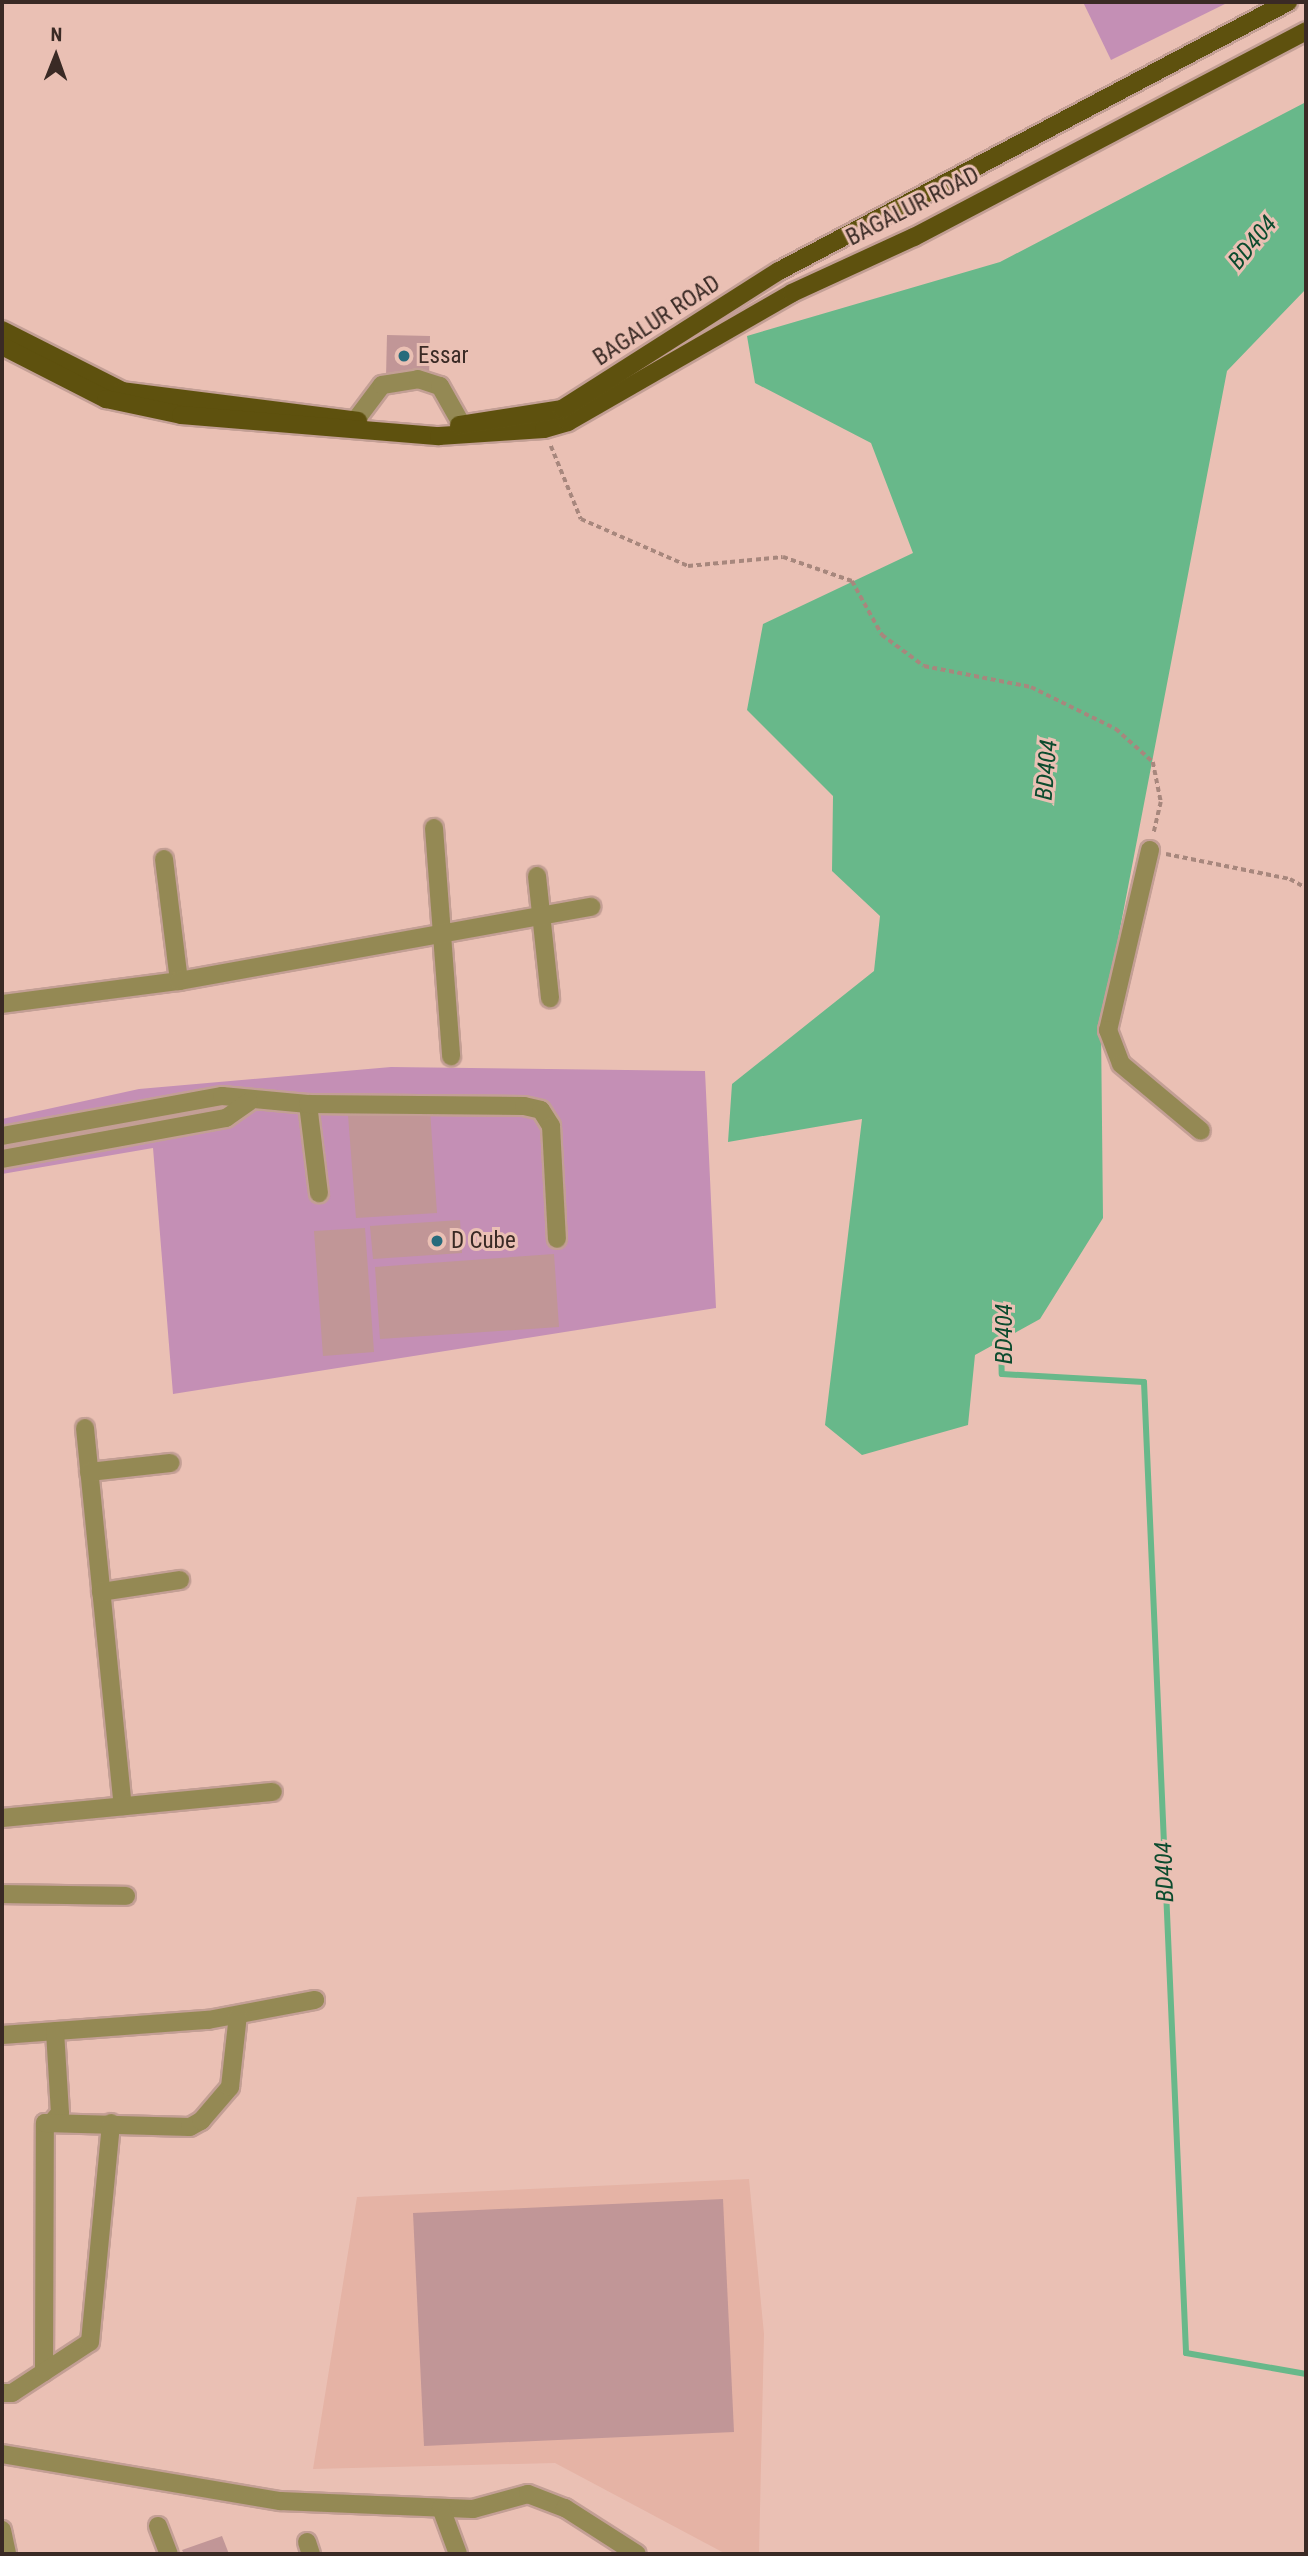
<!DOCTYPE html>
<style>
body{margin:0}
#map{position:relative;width:1308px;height:2556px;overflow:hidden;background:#eac0b4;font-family:"Roboto Condensed",sans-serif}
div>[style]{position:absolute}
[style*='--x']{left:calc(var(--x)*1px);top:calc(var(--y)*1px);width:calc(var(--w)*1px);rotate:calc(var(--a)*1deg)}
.built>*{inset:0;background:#e5b3a5}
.green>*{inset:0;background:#c48fb5}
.water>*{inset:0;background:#68b88a}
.stream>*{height:6px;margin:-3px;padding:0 3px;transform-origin:3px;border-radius:3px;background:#68b88a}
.building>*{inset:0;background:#c19697}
.path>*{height:3.5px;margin-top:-1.75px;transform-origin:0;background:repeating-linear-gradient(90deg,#a7877d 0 5px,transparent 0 8.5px)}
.roads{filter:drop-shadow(2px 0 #c39f95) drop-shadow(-2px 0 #c39f95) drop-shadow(0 2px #c39f95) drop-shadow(0 -2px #c39f95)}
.minor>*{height:18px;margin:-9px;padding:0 9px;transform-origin:9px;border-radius:9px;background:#948954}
.major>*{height:18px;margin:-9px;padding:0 9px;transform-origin:9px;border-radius:9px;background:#5e510e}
.dots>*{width:19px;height:19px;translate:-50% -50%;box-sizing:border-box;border:4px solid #eac0b4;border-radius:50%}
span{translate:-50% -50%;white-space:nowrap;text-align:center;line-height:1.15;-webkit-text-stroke:6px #eac0b4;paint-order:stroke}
.street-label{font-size:23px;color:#3a2a25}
.poi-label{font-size:23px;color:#3a2a25}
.left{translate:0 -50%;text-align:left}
.water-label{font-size:24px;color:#0c4b2e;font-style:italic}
.frame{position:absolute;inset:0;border:4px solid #3a2a25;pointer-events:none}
.north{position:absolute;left:21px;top:21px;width:70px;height:70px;-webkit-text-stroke:5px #eac0b4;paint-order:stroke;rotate:1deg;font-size:19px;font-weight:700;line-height:28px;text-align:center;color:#3a2a25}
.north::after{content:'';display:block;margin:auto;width:24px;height:32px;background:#3a2a25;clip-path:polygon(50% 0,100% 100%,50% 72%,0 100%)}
</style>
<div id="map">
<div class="built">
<i style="clip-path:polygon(749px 2179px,764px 2334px,759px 2554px,726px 2554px,555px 2463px,313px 2469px,357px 2197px)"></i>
</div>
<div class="green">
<i style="clip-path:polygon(1083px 2px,1229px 2px,1111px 60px)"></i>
<i style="clip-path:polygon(391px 1067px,705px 1071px,716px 1308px,173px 1394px,153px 1148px,2px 1174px,2px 1119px,139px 1089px)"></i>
</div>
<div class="water">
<i style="clip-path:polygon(1306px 102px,1306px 289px,1227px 371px,1101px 1028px,1103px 1218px,1040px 1319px,975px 1355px,968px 1425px,862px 1455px,825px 1425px,862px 1119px,728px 1142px,732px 1084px,874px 971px,880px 916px,832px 871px,833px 796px,747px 710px,763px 624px,913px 553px,871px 443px,755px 383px,747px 336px,1000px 262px)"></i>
</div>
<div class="stream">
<i style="--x:1001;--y:1335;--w:39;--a:89"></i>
<i style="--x:1002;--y:1374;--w:142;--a:3.2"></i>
<i style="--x:1144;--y:1382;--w:972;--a:87.52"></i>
<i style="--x:1186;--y:2353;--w:122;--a:9.9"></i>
</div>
<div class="building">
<i style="clip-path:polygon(387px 335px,430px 336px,429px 378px,386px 376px)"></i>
<i style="clip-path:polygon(430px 1110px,437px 1213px,356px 1218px,348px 1115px)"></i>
<i style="clip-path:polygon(460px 1220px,462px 1253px,373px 1259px,370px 1226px)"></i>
<i style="clip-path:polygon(365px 1228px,374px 1352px,323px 1356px,314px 1231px)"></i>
<i style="clip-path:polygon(554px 1254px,559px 1327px,380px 1339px,375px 1267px)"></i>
<i style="clip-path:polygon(723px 2199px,734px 2432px,424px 2446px,413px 2213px)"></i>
<i style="clip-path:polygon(222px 2536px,229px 2554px,184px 2554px,182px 2550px)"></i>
</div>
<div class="path">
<i style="--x:551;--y:446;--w:79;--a:67.7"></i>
<i style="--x:581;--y:519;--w:117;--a:23.7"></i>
<i style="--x:688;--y:566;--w:95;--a:-5.4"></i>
<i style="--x:783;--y:557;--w:73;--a:19.2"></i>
<i style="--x:852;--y:581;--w:62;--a:60.9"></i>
<i style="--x:882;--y:635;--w:52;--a:36.4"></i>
<i style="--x:924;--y:666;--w:109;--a:11.1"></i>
<i style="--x:1031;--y:687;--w:95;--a:26.3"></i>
<i style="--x:1116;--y:729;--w:50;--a:41.7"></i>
<i style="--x:1153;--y:762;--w:41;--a:78.7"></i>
<i style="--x:1161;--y:802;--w:31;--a:103"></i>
<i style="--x:1166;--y:854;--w:126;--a:11.4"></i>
<i style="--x:1290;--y:879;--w:18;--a:29"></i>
</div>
<div class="roads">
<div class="minor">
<i style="--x:355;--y:421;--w:45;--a:-53.1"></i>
<i style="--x:382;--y:385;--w:36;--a:-9"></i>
<i style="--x:418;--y:379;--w:23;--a:18"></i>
<i style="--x:440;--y:386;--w:45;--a:60.6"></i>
<i style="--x:434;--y:828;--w:229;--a:85.7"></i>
<i style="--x:1150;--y:850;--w:185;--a:103.1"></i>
<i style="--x:1108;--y:1030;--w:36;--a:69"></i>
<i style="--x:1121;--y:1064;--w:104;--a:39.9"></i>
<i style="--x:164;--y:859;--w:123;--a:83"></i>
<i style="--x:537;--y:876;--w:123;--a:83.9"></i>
<i style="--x:2;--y:1004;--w:178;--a:-7.4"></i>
<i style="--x:179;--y:981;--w:419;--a:-10.2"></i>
<i style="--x:308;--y:1104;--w:90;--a:83"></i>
<i style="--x:2;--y:1136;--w:224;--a:-10.3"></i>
<i style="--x:222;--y:1096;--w:86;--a:5.3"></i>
<i style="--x:308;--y:1104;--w:216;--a:0.5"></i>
<i style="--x:524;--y:1106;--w:17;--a:13"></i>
<i style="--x:541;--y:1110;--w:19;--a:58"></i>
<i style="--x:551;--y:1126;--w:113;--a:87"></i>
<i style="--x:2;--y:1159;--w:228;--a:-10.4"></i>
<i style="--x:226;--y:1118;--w:28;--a:-35"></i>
<i style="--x:85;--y:1428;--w:380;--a:84.3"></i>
<i style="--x:89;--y:1472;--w:82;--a:-6.3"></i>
<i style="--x:101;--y:1592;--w:80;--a:-8.6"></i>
<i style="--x:2;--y:1818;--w:272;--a:-5.5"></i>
<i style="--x:2;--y:1894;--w:124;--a:0.9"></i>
<i style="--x:2;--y:2035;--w:207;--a:-4.2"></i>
<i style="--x:208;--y:2020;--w:109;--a:-10.6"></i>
<i style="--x:54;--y:2120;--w:9;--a:-49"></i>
<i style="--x:60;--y:2113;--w:82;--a:-93.5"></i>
<i style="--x:44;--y:2372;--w:249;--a:-89.8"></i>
<i style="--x:45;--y:2123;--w:145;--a:1.6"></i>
<i style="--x:190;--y:2127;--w:13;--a:-29"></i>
<i style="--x:201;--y:2121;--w:45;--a:-49.5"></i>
<i style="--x:230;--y:2087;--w:72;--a:-83.7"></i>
<i style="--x:2;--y:2393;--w:10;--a:0"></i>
<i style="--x:12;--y:2393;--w:93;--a:-33.2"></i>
<i style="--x:90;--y:2342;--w:220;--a:-84.5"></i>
<i style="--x:2;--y:2454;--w:282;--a:9.6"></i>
<i style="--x:280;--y:2501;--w:193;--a:2.4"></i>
<i style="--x:473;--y:2509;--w:57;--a:-15.3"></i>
<i style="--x:528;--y:2494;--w:40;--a:21"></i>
<i style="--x:565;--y:2508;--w:85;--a:32.6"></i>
<i style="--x:441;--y:2508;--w:49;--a:69.7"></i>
<i style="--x:158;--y:2526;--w:30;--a:69"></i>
<i style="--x:2;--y:2530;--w:25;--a:78"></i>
<i style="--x:307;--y:2542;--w:13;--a:72"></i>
</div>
<div class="major">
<i style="--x:2;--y:330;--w:135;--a:26.9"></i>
<i style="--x:122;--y:391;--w:238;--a:7.2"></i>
<i style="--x:2;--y:346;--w:117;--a:27"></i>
<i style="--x:106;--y:399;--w:77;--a:12"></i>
<i style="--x:181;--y:415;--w:259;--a:4.7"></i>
<i style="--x:439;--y:436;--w:105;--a:-3.8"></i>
<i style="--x:544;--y:429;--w:25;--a:-16"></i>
<i style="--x:568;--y:422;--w:258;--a:-29.9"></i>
<i style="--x:792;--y:293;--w:134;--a:-24.7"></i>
<i style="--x:914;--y:237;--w:443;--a:-27.7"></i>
<i style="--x:459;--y:425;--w:104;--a:-8.8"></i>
<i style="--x:562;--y:409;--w:257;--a:-32.5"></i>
<i style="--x:779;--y:271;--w:576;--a:-27.86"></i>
</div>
</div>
<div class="dots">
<i style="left:404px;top:356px;background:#276b7c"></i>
<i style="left:437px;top:1241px;background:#276b7c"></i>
</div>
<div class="street-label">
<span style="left:913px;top:207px;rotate:-27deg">BAGALUR ROAD</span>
<span style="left:657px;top:321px;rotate:-33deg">BAGALUR ROAD</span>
</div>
<div class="poi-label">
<span class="left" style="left:418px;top:356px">Essar</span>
<span class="left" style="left:451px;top:1241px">D Cube</span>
</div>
<div class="water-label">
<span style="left:1253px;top:243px;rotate:-50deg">BD404</span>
<span style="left:1047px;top:770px;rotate:-85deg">BD404</span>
<span style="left:1005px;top:1334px;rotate:-90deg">BD404</span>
<span style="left:1165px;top:1872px;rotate:-92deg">BD404</span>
</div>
<div class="frame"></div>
<div class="north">N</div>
</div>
